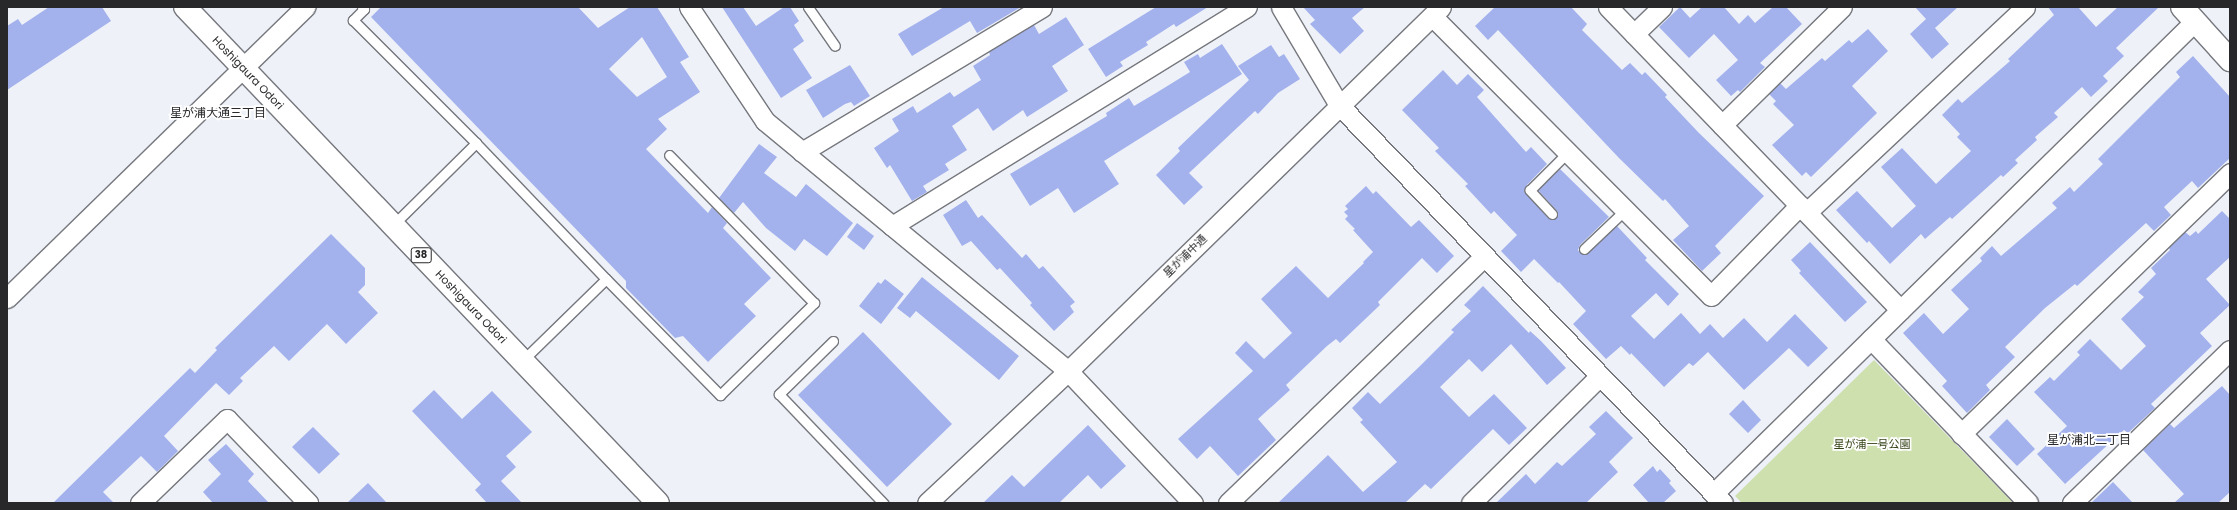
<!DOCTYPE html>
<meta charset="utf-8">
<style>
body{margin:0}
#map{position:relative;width:2237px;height:510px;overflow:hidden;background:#eef1f8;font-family:Poppins,"Noto Sans JP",sans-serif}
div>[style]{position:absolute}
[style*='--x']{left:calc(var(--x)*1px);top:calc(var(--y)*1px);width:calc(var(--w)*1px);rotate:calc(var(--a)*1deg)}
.green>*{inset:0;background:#cde0ae}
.building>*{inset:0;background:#a3b2ed}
.roads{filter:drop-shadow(1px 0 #76787e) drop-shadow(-1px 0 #76787e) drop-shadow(0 1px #76787e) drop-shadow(0 -1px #76787e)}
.lane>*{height:9px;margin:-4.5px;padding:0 4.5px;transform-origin:4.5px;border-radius:4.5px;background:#fff}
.street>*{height:19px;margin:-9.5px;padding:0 9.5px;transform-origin:9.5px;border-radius:9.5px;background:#fff}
.secondary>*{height:22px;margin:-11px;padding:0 11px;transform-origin:11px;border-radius:11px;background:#fff}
.highway>*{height:22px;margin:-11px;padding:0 11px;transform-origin:11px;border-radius:11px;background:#fff}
span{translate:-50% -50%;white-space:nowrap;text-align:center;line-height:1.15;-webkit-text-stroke:3.5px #fefefe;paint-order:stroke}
.shield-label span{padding:1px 3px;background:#fefefe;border:1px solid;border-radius:3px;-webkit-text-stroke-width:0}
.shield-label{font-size:10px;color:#28282b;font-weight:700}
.street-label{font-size:11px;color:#28282b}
.park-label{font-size:11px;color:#354317}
.neighbourhood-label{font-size:12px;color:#28282b}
.frame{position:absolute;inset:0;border:8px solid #28282b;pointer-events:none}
</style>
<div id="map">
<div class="green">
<i style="clip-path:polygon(1874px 360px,2013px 503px,1742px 503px,1735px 496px)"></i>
</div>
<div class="building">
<i style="clip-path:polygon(49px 7px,102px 7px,111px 21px,7px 90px,7px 26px,18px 19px,22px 25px)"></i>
<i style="clip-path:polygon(evenodd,381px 7px,578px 7px,598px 28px,630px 7px,657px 7px,689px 57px,680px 62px,700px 92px,658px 119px,667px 129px,646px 149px,708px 213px,712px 207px,727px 223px,723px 228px,771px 278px,744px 304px,756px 316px,708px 362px,683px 336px,675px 338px,626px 288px,626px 281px,371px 17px,381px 7px,642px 37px,667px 77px,637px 97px,609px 69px,642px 37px)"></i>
<i style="clip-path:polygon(722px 7px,743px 7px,756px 26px,784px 7px,790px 7px,799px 21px,794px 25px,804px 41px,793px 49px,812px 78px,781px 98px)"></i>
<i style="clip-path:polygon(944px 7px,1021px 7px,977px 33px,970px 21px,912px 56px,898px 34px)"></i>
<i style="clip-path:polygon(1156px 7px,1208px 7px,1176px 27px,1174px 24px,1146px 42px,1148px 45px,1120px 62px,1123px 66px,1106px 77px,1088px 49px)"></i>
<i style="clip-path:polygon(1303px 7px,1365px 7px,1352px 18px,1364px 31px,1340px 54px,1310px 24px,1315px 20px)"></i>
<i style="clip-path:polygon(1495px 7px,1571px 7px,1587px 24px,1582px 30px,1622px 70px,1630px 63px,1642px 75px,1645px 72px,1667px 95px,1665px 97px,1698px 132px,1764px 196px,1715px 246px,1721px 253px,1702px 271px,1673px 240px,1689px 226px,1665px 199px,1663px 201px,1619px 158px,1498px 30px,1488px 40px,1475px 26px)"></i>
<i style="clip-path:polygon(1680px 7px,1690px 18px,1702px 7px,1724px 7px,1739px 24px,1748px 15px,1755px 23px,1773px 7px,1786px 7px,1802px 24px,1760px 63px,1765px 67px,1740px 92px,1738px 90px,1731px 96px,1716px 80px,1738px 60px,1714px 34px,1689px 58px,1659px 27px)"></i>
<i style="clip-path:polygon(1915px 7px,1958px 7px,1935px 28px,1949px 44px,1932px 59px,1910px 34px,1926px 19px)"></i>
<i style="clip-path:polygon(2048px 7px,2078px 7px,2096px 27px,2118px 7px,2159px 7px,2116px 48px,2124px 56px,2103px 76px,2108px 81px,2091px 97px,2082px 87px,2054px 113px,2058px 117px,2035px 137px,2037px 140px,2015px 160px,2018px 163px,2003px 177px,2001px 175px,1952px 219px,1950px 217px,1925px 239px,1921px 234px,1890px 264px,1869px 241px,1867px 243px,1836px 210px,1857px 191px,1892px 228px,1916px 206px,1881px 167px,1902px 148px,1936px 184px,1971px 151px,1957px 137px,1960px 134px,1942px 115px,1958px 99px,1962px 103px,2010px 61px,2008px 59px,2054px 15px)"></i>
<i style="clip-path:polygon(1066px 17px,1084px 45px,1052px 66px,1068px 91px,1027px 117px,1023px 110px,993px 131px,978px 108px,952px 126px,967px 150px,945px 164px,949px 170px,923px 186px,927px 192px,912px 201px,890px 165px,887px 168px,874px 148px,899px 131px,892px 119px,913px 106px,917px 113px,950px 92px,954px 97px,981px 80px,973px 66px,990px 55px,989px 52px,1034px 25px,1039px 34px)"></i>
<i style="clip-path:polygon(1868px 29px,1888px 51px,1852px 86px,1877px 113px,1811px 177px,1806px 172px,1802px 176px,1772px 145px,1794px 125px,1773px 104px,1776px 101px,1769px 94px,1780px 83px,1786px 89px,1822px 58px,1825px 61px,1849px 40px,1852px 43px)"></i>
<i style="clip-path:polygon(1222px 44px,1242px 74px,1104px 161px,1119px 184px,1074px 213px,1058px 188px,1030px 206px,1010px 174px,1107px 116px,1106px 113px,1129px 98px,1134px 106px,1156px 93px,1190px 72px,1184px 62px,1198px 54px,1200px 58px)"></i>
<i style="clip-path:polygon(1271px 45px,1279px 57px,1284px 54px,1300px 79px,1278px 93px,1258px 114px,1255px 111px,1189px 173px,1203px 187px,1184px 205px,1156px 175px,1180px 151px,1178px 148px,1249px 80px,1238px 66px)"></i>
<i style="clip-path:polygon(2193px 56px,2230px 97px,2230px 158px,2198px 188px,2192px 181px,2164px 207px,2171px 215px,2154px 231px,2146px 223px,2077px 286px,2075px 284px,2045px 308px,2005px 347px,2015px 357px,1986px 385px,1990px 390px,1967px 413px,1942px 386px,1947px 381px,1903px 333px,1924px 313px,1943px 334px,1969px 309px,1951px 290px,1982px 261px,1980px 258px,1992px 246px,2001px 256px,2057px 208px,2052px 203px,2070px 187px,2074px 192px,2103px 164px,2098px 159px,2180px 77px,2176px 72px)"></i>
<i style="clip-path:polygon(850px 65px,870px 96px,854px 106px,851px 102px,845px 104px,823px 118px,806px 90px)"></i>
<i style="clip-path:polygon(1443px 70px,1457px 85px,1468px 74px,1484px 90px,1477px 97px,1526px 152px,1531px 147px,1547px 164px,1526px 186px,1524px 191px,1548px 218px,1556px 219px,1558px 212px,1538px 190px,1560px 169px,1609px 217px,1580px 245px,1578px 250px,1580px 253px,1588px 253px,1617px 226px,1647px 258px,1645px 260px,1679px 294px,1668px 306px,1656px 293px,1631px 316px,1654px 339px,1681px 313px,1700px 334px,1710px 324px,1723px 338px,1744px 318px,1767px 342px,1795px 314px,1828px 348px,1808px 367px,1789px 348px,1744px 390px,1708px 352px,1693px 366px,1689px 363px,1664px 387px,1631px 353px,1630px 355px,1621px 346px,1606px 359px,1573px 324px,1586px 311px,1559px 282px,1558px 283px,1534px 259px,1521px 272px,1501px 251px,1517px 235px,1494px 211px,1491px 214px,1465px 186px,1468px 184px,1435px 151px,1439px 148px,1402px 110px)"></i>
<i style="clip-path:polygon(759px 144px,777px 157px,764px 173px,796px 197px,806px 184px,853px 223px,827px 256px,804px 239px,795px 251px,766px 228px,743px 202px,734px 213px,719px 198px)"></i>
<i style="clip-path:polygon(1366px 186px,1373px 194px,1376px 191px,1411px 227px,1419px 220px,1454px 256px,1437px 273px,1422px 258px,1378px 302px,1380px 305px,1340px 343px,1336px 339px,1327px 346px,1286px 385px,1290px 390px,1258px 419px,1276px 440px,1238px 476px,1210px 446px,1197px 459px,1178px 439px,1253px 371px,1235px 353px,1246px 341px,1264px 359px,1292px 333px,1261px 299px,1296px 266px,1328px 298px,1364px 263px,1363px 262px,1373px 252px,1353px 230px,1355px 229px,1345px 219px,1348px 216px,1344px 212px,1348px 209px,1345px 206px)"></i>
<i style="clip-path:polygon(966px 200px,978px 218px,982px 215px,1022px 258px,1026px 254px,1039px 269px,1043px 266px,1075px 302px,1070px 306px,1074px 312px,1054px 331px,1030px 305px,1032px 303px,1000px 268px,997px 270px,971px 241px,962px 246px,943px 215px)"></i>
<i style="clip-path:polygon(2222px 211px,2230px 219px,2230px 257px,2206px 279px,2230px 305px,2200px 333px,2212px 346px,2151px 404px,2155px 408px,2128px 433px,2124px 430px,2065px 484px,2037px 454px,2067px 426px,2034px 392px,2050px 377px,2054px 381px,2080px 355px,2077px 352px,2090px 339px,2121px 370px,2146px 346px,2121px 319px,2144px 297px,2138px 292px,2156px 274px,2151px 268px,2170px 250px,2169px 248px,2185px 232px,2190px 236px,2196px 231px,2198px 234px)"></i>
<i style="clip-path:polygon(857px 223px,874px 236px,864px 250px,847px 237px)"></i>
<i style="clip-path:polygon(331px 234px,365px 268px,365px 285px,358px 292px,378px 313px,346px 344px,327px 324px,289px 361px,274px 346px,240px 378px,243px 381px,229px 395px,216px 383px,164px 436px,178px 451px,157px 472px,141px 456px,103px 492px,114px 503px,53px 503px,190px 368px,195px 373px,217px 350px,215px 348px)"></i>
<i style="clip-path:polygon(1810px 242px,1867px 302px,1845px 322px,1799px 273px,1801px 271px,1791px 260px)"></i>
<i style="clip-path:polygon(922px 277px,1019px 356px,999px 380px,916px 311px,910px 318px,897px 308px)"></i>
<i style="clip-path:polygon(885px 279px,904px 294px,881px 324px,859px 306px,878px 282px,881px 284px)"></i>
<i style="clip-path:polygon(1483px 286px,1529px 333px,1530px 331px,1541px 341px,1566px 368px,1547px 385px,1511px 344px,1482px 372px,1469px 359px,1440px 387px,1469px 417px,1494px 394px,1527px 428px,1509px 445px,1493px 429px,1431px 489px,1425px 484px,1405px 503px,1278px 503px,1328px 455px,1363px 492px,1397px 462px,1360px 422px,1363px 420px,1352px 408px,1368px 392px,1380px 404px,1419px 367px,1454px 332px,1451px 330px,1471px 311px,1464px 305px)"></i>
<i style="clip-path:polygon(863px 332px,952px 424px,887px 487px,798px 395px)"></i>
<i style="clip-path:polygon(2222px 386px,2230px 395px,2230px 492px,2218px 503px,2174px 503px,2184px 494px,2143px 450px,2170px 424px,2174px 428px)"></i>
<i style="clip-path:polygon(434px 390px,462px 419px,492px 391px,532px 432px,506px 456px,516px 467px,501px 481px,522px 503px,487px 503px,475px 490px,481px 484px,412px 411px)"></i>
<i style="clip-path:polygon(1743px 400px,1761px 420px,1748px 433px,1729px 414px)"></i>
<i style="clip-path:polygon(1606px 411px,1633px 438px,1609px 462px,1618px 472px,1586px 503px,1496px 503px,1526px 474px,1535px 484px,1557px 462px,1562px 466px,1596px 434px,1589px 427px)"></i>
<i style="clip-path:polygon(2007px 419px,2035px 449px,2017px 466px,1989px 437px)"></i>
<i style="clip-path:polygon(1088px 425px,1126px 466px,1101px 489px,1088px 475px,1059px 503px,983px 503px,1012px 475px,1024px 487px)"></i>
<i style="clip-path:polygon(313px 427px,340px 454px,319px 474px,292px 447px)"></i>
<i style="clip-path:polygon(226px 444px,254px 474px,248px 481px,269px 503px,213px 503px,203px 492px,221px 474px,208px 460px)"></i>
<i style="clip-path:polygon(1653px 466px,1657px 472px,1660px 469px,1671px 481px,1669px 483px,1676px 491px,1663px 503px,1649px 503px,1633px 485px)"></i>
<i style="clip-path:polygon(2113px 482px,2133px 503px,2091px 503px)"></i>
<i style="clip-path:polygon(368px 483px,387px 503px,347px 503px)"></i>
</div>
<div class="roads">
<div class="lane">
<i style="--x:362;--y:7;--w:3;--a:45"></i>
<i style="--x:364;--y:9;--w:16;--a:135"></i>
<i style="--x:353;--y:20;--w:174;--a:45"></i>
<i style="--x:808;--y:7;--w:47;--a:55.3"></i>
<i style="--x:1552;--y:214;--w:33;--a:-133"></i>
<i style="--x:1530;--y:190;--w:54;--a:-45"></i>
<i style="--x:393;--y:225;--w:117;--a:-44.7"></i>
<i style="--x:476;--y:143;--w:188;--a:46.3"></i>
<i style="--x:606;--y:279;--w:117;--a:135.7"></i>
<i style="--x:1584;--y:249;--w:57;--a:-43.6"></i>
<i style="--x:606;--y:279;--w:163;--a:45.5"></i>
<i style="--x:720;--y:395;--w:132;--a:-44.4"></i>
<i style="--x:814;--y:303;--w:207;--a:-134.4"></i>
<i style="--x:833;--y:341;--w:76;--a:135.5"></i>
<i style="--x:779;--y:394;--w:151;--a:46.3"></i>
</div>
<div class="street">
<i style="--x:689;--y:7;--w:137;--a:56.3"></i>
<i style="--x:765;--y:121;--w:393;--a:39.5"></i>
<i style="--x:1068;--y:371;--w:182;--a:46.6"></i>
<i style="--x:1281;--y:7;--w:114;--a:59.4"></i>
<i style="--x:1339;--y:105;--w:553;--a:46.03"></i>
<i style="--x:1608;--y:7;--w:421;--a:46"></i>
<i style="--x:1432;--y:16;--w:395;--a:45.1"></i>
<i style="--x:1711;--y:296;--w:127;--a:-45.6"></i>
<i style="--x:1634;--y:34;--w:39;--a:-44"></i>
<i style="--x:1722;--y:125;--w:168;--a:-44.5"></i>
<i style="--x:802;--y:152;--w:280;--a:-31.1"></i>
<i style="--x:1807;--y:212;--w:299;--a:-43.2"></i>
<i style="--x:892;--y:226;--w:417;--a:-31.7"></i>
<i style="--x:7;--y:298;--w:417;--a:-44.3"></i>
<i style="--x:1871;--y:339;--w:227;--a:46.2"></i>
<i style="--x:1961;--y:434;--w:375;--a:-44.1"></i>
<i style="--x:1714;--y:493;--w:674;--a:-44.46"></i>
<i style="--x:140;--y:503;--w:121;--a:-44"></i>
<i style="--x:227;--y:419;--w:117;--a:46"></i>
<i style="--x:927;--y:503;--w:193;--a:-43.1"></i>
<i style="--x:1068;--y:371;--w:521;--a:-44.3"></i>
<i style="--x:1228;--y:503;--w:356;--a:-43.9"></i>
<i style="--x:1471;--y:503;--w:181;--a:-44.6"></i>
<i style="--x:2072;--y:503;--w:220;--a:-44.1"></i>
</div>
<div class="secondary">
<i style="--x:2182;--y:7;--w:72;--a:47.8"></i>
</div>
<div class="highway">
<i style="--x:185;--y:7;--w:685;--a:46.36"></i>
</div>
</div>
<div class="shield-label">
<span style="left:421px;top:255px">38</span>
</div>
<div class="street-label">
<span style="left:248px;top:73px;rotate:46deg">Hoshigaura Odori</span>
<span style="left:1185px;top:256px;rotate:-44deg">星が浦中通</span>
<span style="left:471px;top:307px;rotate:46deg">Hoshigaura Odori</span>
</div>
<div class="park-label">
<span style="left:1872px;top:444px">星が浦一号公園</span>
</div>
<div class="neighbourhood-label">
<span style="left:218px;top:113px">星が浦大通三丁目</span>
<span style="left:2089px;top:440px">星が浦北二丁目</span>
</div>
<div class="frame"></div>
</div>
